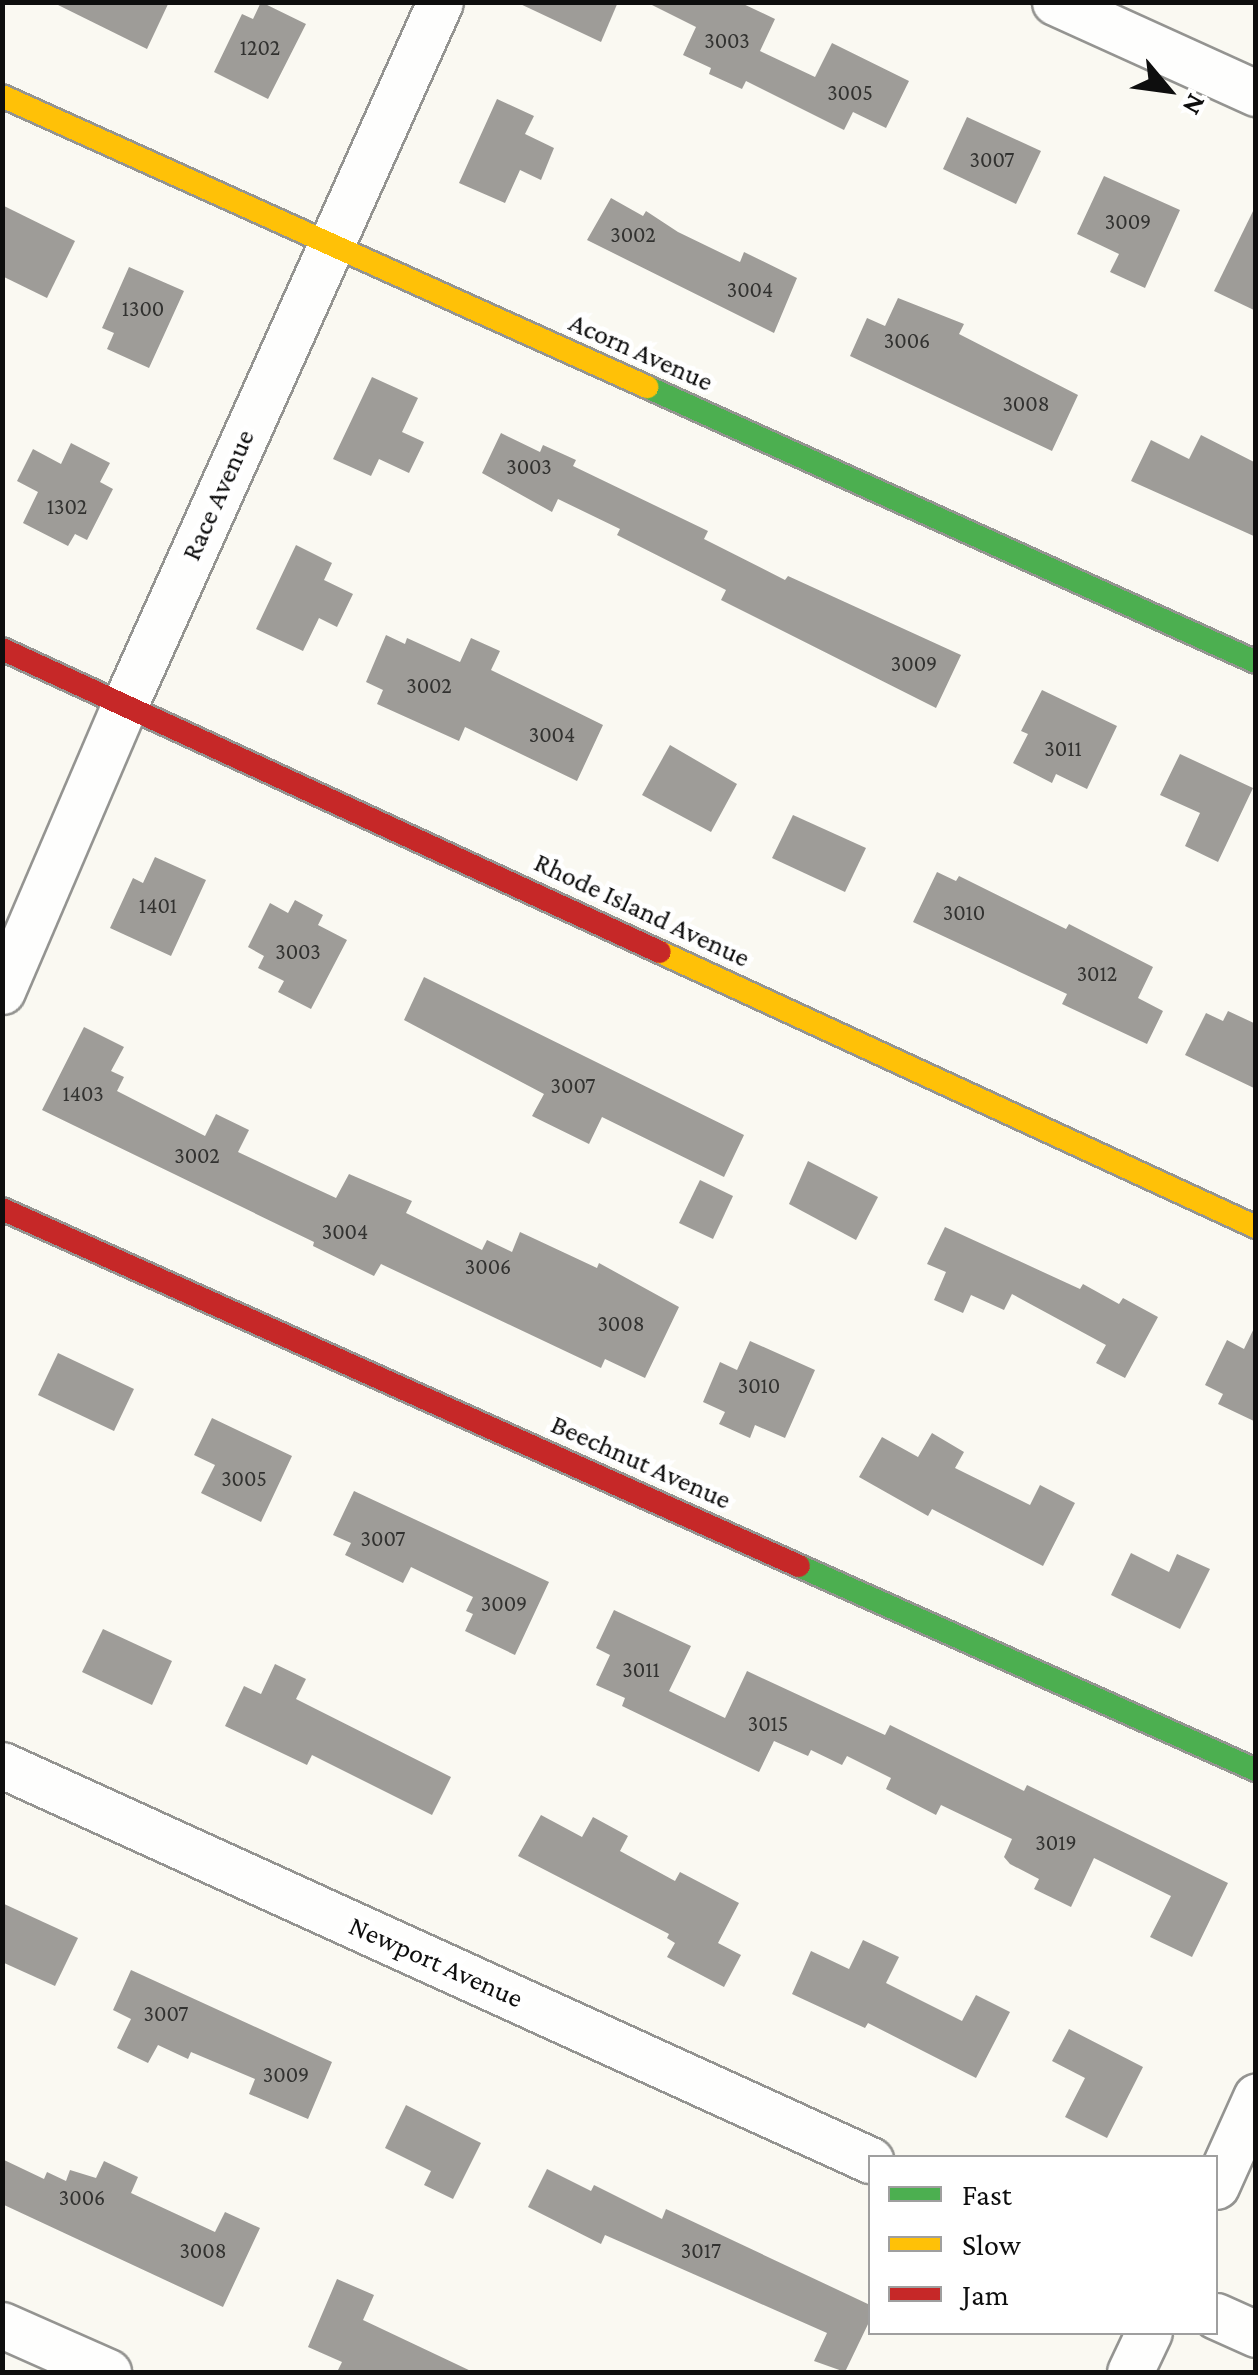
<!DOCTYPE html>
<style>
body{margin:0}
#map{position:relative;width:1258px;height:2375px;overflow:hidden;background:#faf9f2;font-family:"Crimson Pro",serif}
div>[style]{position:absolute}
[style*='--x']{left:calc(var(--x)*1px);top:calc(var(--y)*1px);width:calc(var(--w)*1px);rotate:calc(var(--a)*1deg)}
.building>*{inset:0;background:#9e9c98}
.roads{filter:drop-shadow(2px 0 #949491) drop-shadow(-2px 0 #949491) drop-shadow(0 2px #949491) drop-shadow(0 -2px #949491)}
.street>*{height:45px;margin:-22.5px;padding:0 22.5px;transform-origin:22.5px;border-radius:22.5px;background:#fefefd}
.fast>*{height:22px;margin:-11px;padding:0 11px;transform-origin:11px;border-radius:11px;background:#4caf50}
.slow>*{height:22px;margin:-11px;padding:0 11px;transform-origin:11px;border-radius:11px;background:#ffc107}
.jam>*{height:22px;margin:-11px;padding:0 11px;transform-origin:11px;border-radius:11px;background:#c62828}
span{translate:-50% -50%;white-space:nowrap;text-align:center;line-height:1.15;-webkit-text-stroke:10px #fff;paint-order:stroke}
.number-label{font-size:22px;color:#323230}
.number-label span{-webkit-text-stroke-width:0}
.street-label{font-size:28px;color:#0e0e0e}
.frame{position:absolute;inset:0;border:5px solid #0e0e0e;pointer-events:none}
.legend{position:absolute;left:868px;top:2155px;width:350px;height:180px;box-sizing:border-box;background:#fff;border:2px solid #9f9f9f;margin:0;padding:12px 18px;list-style:none;font-size:30px;color:#0e0e0e}
.legend li{display:flex;align-items:center;gap:20px;height:50px}
.legend b{width:50px;border:2px solid #9f9f9f}
.north{position:absolute;left:1118px;top:40px;width:100px;height:100px;-webkit-text-stroke:8px #fff;paint-order:stroke;rotate:119deg;font-size:28px;font-weight:700;line-height:40px;text-align:center;color:#0e0e0e}
.north::after{content:'';display:block;margin:auto;width:35px;height:45px;background:#0e0e0e;clip-path:polygon(50% 0,100% 100%,50% 72%,0 100%)}
</style>
<div id="map">
<div class="building">
<i style="clip-path:polygon(52px 2px,169px 2px,147px 49px)"></i>
<i style="clip-path:polygon(261px 2px,306px 24px,268px 99px,214px 72px,242px 14px,253px 19px)"></i>
<i style="clip-path:polygon(516px 2px,618px 2px,601px 42px)"></i>
<i style="clip-path:polygon(646px 2px,739px 2px,775px 19px,760px 51px,815px 77px,832px 43px,909px 81px,886px 128px,853px 112px,844px 130px,746px 81px,742px 89px,709px 74px,711px 68px,683px 55px,696px 27px)"></i>
<i style="clip-path:polygon(497px 99px,534px 116px,525px 134px,554px 148px,541px 180px,520px 170px,505px 203px,459px 183px)"></i>
<i style="clip-path:polygon(967px 117px,1041px 151px,1016px 204px,943px 169px)"></i>
<i style="clip-path:polygon(1104px 176px,1180px 210px,1145px 288px,1110px 272px,1119px 254px,1077px 234px)"></i>
<i style="clip-path:polygon(611px 198px,643px 216px,646px 211px,678px 232px,740px 262px,744px 252px,797px 278px,774px 333px,587px 240px)"></i>
<i style="clip-path:polygon(2px 205px,75px 241px,47px 298px,2px 276px)"></i>
<i style="clip-path:polygon(1256px 205px,1256px 311px,1214px 291px)"></i>
<i style="clip-path:polygon(129px 267px,184px 291px,149px 368px,107px 349px,114px 333px,102px 328px)"></i>
<i style="clip-path:polygon(898px 298px,964px 324px,959px 334px,1078px 395px,1052px 451px,850px 356px,867px 318px,885px 326px)"></i>
<i style="clip-path:polygon(372px 377px,418px 398px,402px 432px,424px 442px,409px 473px,379px 459px,371px 476px,333px 459px)"></i>
<i style="clip-path:polygon(501px 433px,540px 452px,543px 445px,576px 460px,573px 466px,708px 531px,704px 539px,785px 580px,788px 576px,961px 655px,936px 708px,721px 600px,726px 590px,617px 535px,620px 529px,558px 499px,552px 512px,482px 473px)"></i>
<i style="clip-path:polygon(1201px 435px,1256px 463px,1256px 537px,1131px 481px,1151px 440px,1189px 459px)"></i>
<i style="clip-path:polygon(71px 443px,110px 463px,100px 482px,113px 489px,87px 540px,75px 534px,68px 546px,23px 523px,38px 492px,17px 481px,33px 449px,61px 464px)"></i>
<i style="clip-path:polygon(296px 545px,332px 563px,324px 580px,353px 594px,337px 627px,319px 618px,303px 651px,256px 629px)"></i>
<i style="clip-path:polygon(386px 635px,405px 644px,407px 638px,460px 662px,471px 638px,500px 651px,491px 670px,603px 725px,577px 781px,465px 727px,459px 741px,377px 704px,383px 690px,366px 682px)"></i>
<i style="clip-path:polygon(1042px 690px,1117px 726px,1087px 789px,1056px 774px,1052px 783px,1013px 763px,1028px 734px,1021px 731px)"></i>
<i style="clip-path:polygon(670px 745px,737px 784px,711px 832px,642px 795px)"></i>
<i style="clip-path:polygon(1180px 754px,1253px 788px,1218px 862px,1185px 846px,1200px 813px,1160px 795px)"></i>
<i style="clip-path:polygon(793px 815px,866px 848px,845px 892px,772px 858px)"></i>
<i style="clip-path:polygon(155px 857px,206px 880px,171px 956px,110px 928px,133px 878px,143px 883px)"></i>
<i style="clip-path:polygon(937px 872px,956px 881px,959px 876px,1066px 929px,1069px 924px,1153px 967px,1138px 998px,1163px 1011px,1147px 1044px,1062px 1004px,1067px 994px,913px 922px)"></i>
<i style="clip-path:polygon(295px 900px,323px 915px,318px 925px,347px 940px,311px 1009px,278px 992px,284px 981px,258px 968px,264px 956px,248px 947px,270px 903px,288px 913px)"></i>
<i style="clip-path:polygon(424px 977px,744px 1135px,724px 1177px,602px 1117px,589px 1144px,532px 1116px,544px 1094px,404px 1020px)"></i>
<i style="clip-path:polygon(1228px 1011px,1256px 1024px,1256px 1089px,1185px 1055px,1206px 1013px,1223px 1021px)"></i>
<i style="clip-path:polygon(84px 1027px,124px 1047px,111px 1071px,124px 1077px,117px 1091px,205px 1136px,216px 1114px,249px 1130px,238px 1152px,295px 1179px,336px 1198px,349px 1174px,412px 1201px,406px 1213px,482px 1250px,487px 1240px,512px 1252px,520px 1232px,597px 1268px,599px 1263px,679px 1307px,645px 1378px,605px 1359px,601px 1368px,381px 1264px,374px 1276px,313px 1246px,314px 1242px,42px 1110px)"></i>
<i style="clip-path:polygon(808px 1161px,878px 1197px,856px 1240px,789px 1204px)"></i>
<i style="clip-path:polygon(700px 1180px,733px 1196px,713px 1239px,679px 1223px)"></i>
<i style="clip-path:polygon(945px 1227px,1080px 1289px,1083px 1284px,1119px 1304px,1123px 1298px,1158px 1317px,1125px 1378px,1096px 1363px,1106px 1345px,1012px 1294px,1004px 1310px,971px 1295px,963px 1313px,934px 1300px,946px 1272px,927px 1264px)"></i>
<i style="clip-path:polygon(1256px 1324px,1256px 1422px,1218px 1404px,1223px 1394px,1205px 1385px,1227px 1340px,1244px 1349px)"></i>
<i style="clip-path:polygon(750px 1341px,815px 1370px,785px 1438px,755px 1425px,750px 1438px,719px 1424px,725px 1412px,703px 1402px,720px 1362px,737px 1370px)"></i>
<i style="clip-path:polygon(58px 1353px,134px 1389px,114px 1431px,38px 1395px)"></i>
<i style="clip-path:polygon(212px 1418px,292px 1456px,261px 1522px,201px 1493px,215px 1465px,194px 1455px)"></i>
<i style="clip-path:polygon(932px 1433px,964px 1452px,955px 1468px,1030px 1505px,1040px 1485px,1075px 1503px,1043px 1566px,932px 1509px,928px 1516px,859px 1477px,882px 1437px,918px 1457px)"></i>
<i style="clip-path:polygon(354px 1491px,549px 1582px,515px 1655px,465px 1631px,473px 1614px,466px 1611px,473px 1597px,411px 1567px,403px 1583px,345px 1555px,351px 1543px,333px 1535px)"></i>
<i style="clip-path:polygon(1131px 1553px,1169px 1572px,1177px 1554px,1210px 1569px,1180px 1629px,1111px 1595px)"></i>
<i style="clip-path:polygon(614px 1610px,691px 1646px,669px 1691px,725px 1718px,747px 1671px,885px 1735px,890px 1725px,1024px 1791px,1027px 1785px,1228px 1883px,1192px 1957px,1150px 1937px,1171px 1896px,1094px 1858px,1071px 1907px,1034px 1889px,1039px 1879px,1010px 1864px,1004px 1857px,1012px 1839px,941px 1805px,936px 1815px,886px 1789px,891px 1778px,847px 1756px,842px 1765px,811px 1750px,808px 1756px,774px 1741px,759px 1772px,622px 1706px,625px 1698px,596px 1685px,610px 1655px,596px 1648px)"></i>
<i style="clip-path:polygon(103px 1629px,172px 1661px,152px 1705px,82px 1672px)"></i>
<i style="clip-path:polygon(275px 1664px,306px 1679px,296px 1699px,451px 1777px,432px 1815px,312px 1755px,307px 1765px,225px 1726px,244px 1686px,261px 1694px)"></i>
<i style="clip-path:polygon(541px 1815px,582px 1837px,593px 1817px,628px 1836px,620px 1851px,675px 1881px,680px 1872px,739px 1903px,718px 1943px,741px 1955px,724px 1987px,667px 1957px,675px 1943px,667px 1938px,669px 1934px,518px 1856px)"></i>
<i style="clip-path:polygon(2px 1903px,78px 1938px,55px 1986px,2px 1962px)"></i>
<i style="clip-path:polygon(863px 1940px,899px 1957px,886px 1983px,962px 2021px,976px 1995px,1010px 2012px,976px 2078px,868px 2023px,865px 2028px,792px 1994px,811px 1951px,849px 1969px)"></i>
<i style="clip-path:polygon(131px 1970px,332px 2062px,308px 2119px,249px 2094px,255px 2079px,191px 2052px,188px 2059px,158px 2045px,148px 2063px,117px 2048px,131px 2019px,113px 2010px)"></i>
<i style="clip-path:polygon(1069px 2029px,1143px 2067px,1107px 2138px,1065px 2117px,1085px 2078px,1052px 2061px)"></i>
<i style="clip-path:polygon(406px 2105px,481px 2143px,453px 2199px,424px 2185px,431px 2171px,385px 2148px)"></i>
<i style="clip-path:polygon(2px 2159px,44px 2179px,47px 2172px,66px 2181px,70px 2170px,96px 2178px,104px 2161px,138px 2177px,131px 2193px,215px 2232px,225px 2212px,260px 2228px,223px 2307px,2px 2204px)"></i>
<i style="clip-path:polygon(547px 2169px,591px 2191px,594px 2185px,662px 2219px,666px 2209px,870px 2305px,870px 2320px,845px 2372px,814px 2361px,827px 2333px,605px 2235px,601px 2244px,528px 2207px)"></i>
<i style="clip-path:polygon(337px 2279px,374px 2295px,363px 2320px,473px 2372px,337px 2372px,342px 2362px,308px 2347px)"></i>
</div>
<div class="roads">
<div class="street">
<i style="--x:1055;--y:2;--w:221;--a:24.4"></i>
<i style="--x:2;--y:991;--w:312;--a:-66.8"></i>
<i style="--x:125;--y:704;--w:769;--a:-65.83"></i>
<i style="--x:2;--y:1765;--w:954;--a:24.47"></i>
<i style="--x:1216;--y:2186;--w:98;--a:-65.8"></i>
<i style="--x:1216;--y:2316;--w:44;--a:24.2"></i>
<i style="--x:2;--y:2325;--w:116;--a:23.9"></i>
<i style="--x:1130;--y:2372;--w:44;--a:-64.6"></i>
</div>
<div class="fast">
<i style="--x:647;--y:387;--w:668;--a:24.3"></i>
<i style="--x:799;--y:1566;--w:500;--a:24.06"></i>
</div>
<div class="slow">
<i style="--x:2;--y:96;--w:708;--a:24.28"></i>
<i style="--x:660;--y:952;--w:656;--a:24.77"></i>
</div>
<div class="jam">
<i style="--x:2;--y:649;--w:724;--a:24.73"></i>
<i style="--x:2;--y:1209;--w:873;--a:24.13"></i>
</div>
</div>
<div class="number-label">
<span style="left:727px;top:41px">3003</span>
<span style="left:260px;top:48px">1202</span>
<span style="left:850px;top:93px">3005</span>
<span style="left:992px;top:160px">3007</span>
<span style="left:1128px;top:222px">3009</span>
<span style="left:633px;top:235px">3002</span>
<span style="left:750px;top:290px">3004</span>
<span style="left:143px;top:309px">1300</span>
<span style="left:907px;top:341px">3006</span>
<span style="left:1026px;top:404px">3008</span>
<span style="left:529px;top:467px">3003</span>
<span style="left:67px;top:507px">1302</span>
<span style="left:914px;top:664px">3009</span>
<span style="left:429px;top:686px">3002</span>
<span style="left:552px;top:735px">3004</span>
<span style="left:1063px;top:749px">3011</span>
<span style="left:158px;top:906px">1401</span>
<span style="left:964px;top:913px">3010</span>
<span style="left:298px;top:952px">3003</span>
<span style="left:1097px;top:974px">3012</span>
<span style="left:573px;top:1086px">3007</span>
<span style="left:83px;top:1094px">1403</span>
<span style="left:197px;top:1156px">3002</span>
<span style="left:345px;top:1232px">3004</span>
<span style="left:488px;top:1267px">3006</span>
<span style="left:621px;top:1324px">3008</span>
<span style="left:759px;top:1386px">3010</span>
<span style="left:244px;top:1479px">3005</span>
<span style="left:383px;top:1539px">3007</span>
<span style="left:504px;top:1604px">3009</span>
<span style="left:641px;top:1670px">3011</span>
<span style="left:768px;top:1724px">3015</span>
<span style="left:1056px;top:1843px">3019</span>
<span style="left:166px;top:2014px">3007</span>
<span style="left:286px;top:2075px">3009</span>
<span style="left:82px;top:2198px">3006</span>
<span style="left:203px;top:2251px">3008</span>
<span style="left:701px;top:2251px">3017</span>
</div>
<div class="street-label">
<span style="left:641px;top:352px;rotate:24deg">Acorn Avenue</span>
<span style="left:218px;top:495px;rotate:-66deg">Race Avenue</span>
<span style="left:642px;top:910px;rotate:25deg">Rhode Island Avenue</span>
<span style="left:641px;top:1462px;rotate:24deg">Beechnut Avenue</span>
<span style="left:436px;top:1962px;rotate:24deg">Newport Avenue</span>
</div>
<div class="frame"></div>
<ul class="legend">
<li><b style="height:12px;background:#4caf50"></b>Fast</li>
<li><b style="height:12px;background:#ffc107"></b>Slow</li>
<li><b style="height:12px;background:#c62828"></b>Jam</li>
</ul>
<div class="north">N</div>
</div>
